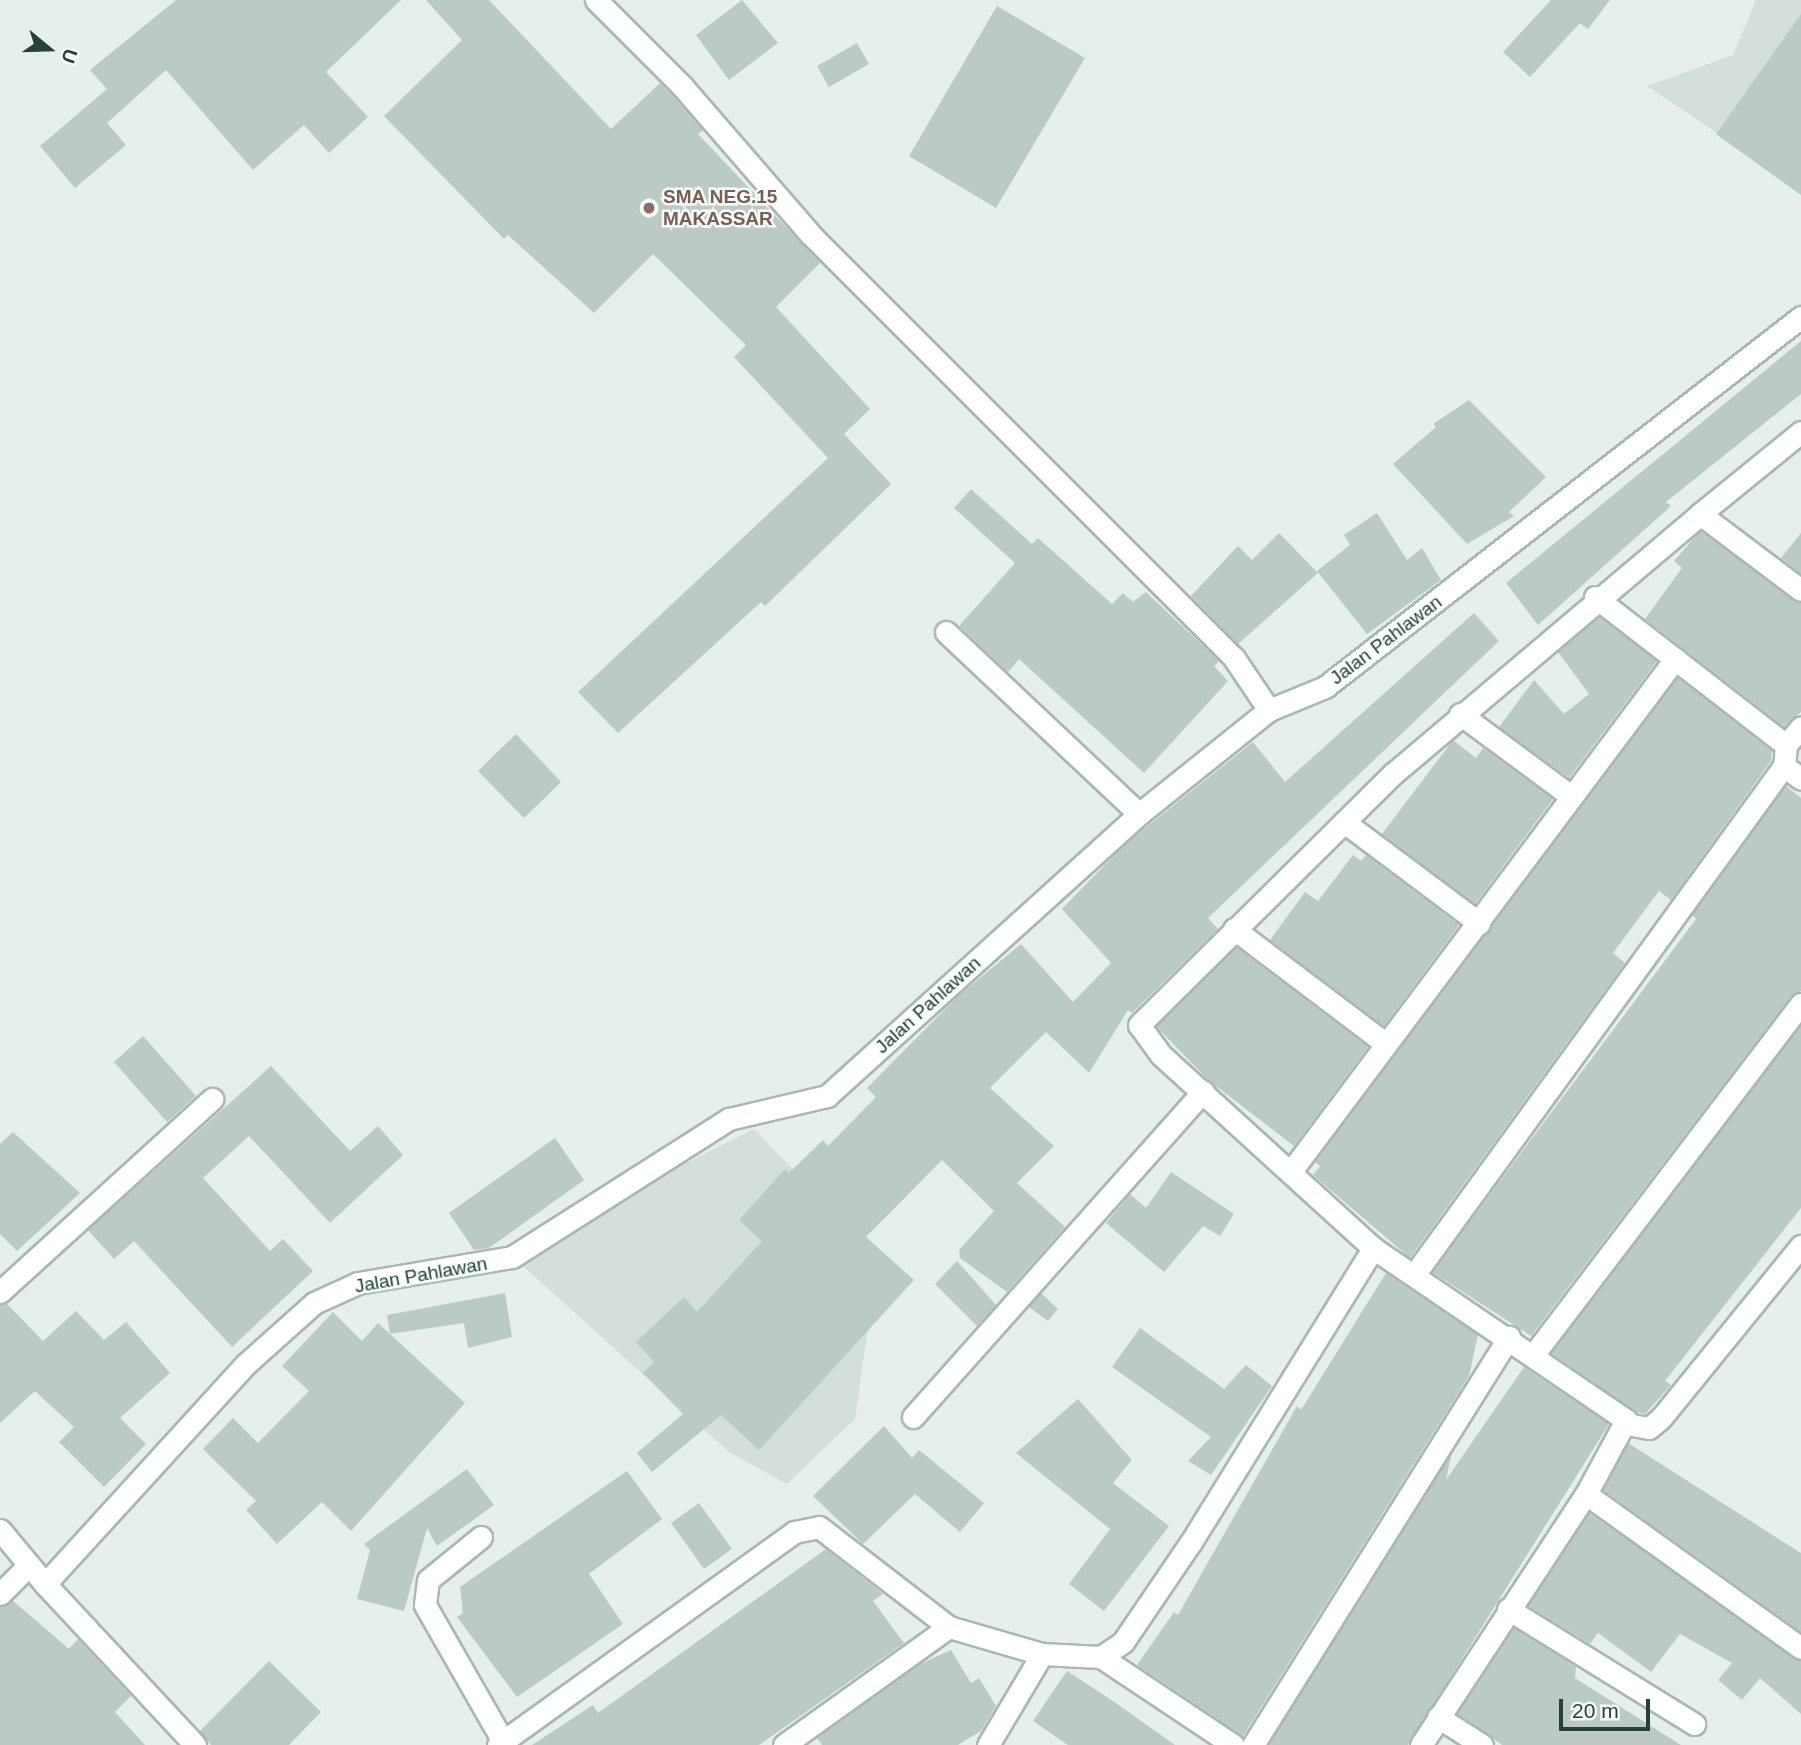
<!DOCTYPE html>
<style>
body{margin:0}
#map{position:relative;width:1801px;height:1745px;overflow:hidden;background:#e6efeb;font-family:Helvetica,sans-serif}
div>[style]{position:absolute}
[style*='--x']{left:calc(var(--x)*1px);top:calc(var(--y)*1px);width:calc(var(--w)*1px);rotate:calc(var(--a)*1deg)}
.built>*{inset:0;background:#d4dfda}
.building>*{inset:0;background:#bbcac4}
.roads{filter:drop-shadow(2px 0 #a8b8b2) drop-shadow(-2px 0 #a8b8b2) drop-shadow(0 2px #a8b8b2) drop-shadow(0 -2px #a8b8b2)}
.street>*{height:21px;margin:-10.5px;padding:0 10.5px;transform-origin:10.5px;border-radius:10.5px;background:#fff}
.dots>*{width:19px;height:19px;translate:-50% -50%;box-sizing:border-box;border:4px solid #f7fbf9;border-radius:50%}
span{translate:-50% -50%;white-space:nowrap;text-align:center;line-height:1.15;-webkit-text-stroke:5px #f7fbf9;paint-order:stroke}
.education-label{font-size:19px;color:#785e54;font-weight:700}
.left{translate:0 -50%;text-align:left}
.street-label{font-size:19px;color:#24423a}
.north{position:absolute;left:14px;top:14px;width:70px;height:70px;-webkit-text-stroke:5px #f7fbf9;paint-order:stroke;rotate:109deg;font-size:19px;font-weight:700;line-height:28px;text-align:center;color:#24423a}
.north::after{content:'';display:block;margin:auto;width:24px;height:32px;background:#24423a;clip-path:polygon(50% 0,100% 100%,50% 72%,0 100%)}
.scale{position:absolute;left:1559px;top:1699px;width:91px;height:32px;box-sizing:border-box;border:4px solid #24423a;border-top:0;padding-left:9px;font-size:21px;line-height:24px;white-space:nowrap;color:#24423a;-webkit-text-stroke:5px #f7fbf9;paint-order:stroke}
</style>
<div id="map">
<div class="built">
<i style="clip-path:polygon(1756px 0,1801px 0,1801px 190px,1647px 86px,1733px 55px)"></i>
<i style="clip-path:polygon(754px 1129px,878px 1257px,855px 1419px,787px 1484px,729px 1452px,523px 1266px,676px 1168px)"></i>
</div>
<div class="building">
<i style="clip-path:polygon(176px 0,401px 0,326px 72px,368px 117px,329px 153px,304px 125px,253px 170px,166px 70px,107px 123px,126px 145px,75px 188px,40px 146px,107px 89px,90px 70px)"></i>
<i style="clip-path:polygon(426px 0,489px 0,611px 129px,660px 83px,672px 95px,703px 130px,698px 134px,820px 263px,776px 307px,870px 409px,844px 434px,891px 484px,765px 606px,761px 602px,618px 733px,578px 692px,828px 458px,734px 357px,746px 345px,653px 254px,594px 313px,508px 235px,504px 239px,384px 116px,462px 40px)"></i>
<i style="clip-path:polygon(742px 0,778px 43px,729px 80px,696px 35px)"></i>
<i style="clip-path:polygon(1551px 0,1610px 0,1588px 29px,1580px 23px,1530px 77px,1503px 52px)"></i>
<i style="clip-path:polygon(997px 6px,1085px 58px,996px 208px,909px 156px)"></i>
<i style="clip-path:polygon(1801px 14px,1801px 195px,1716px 134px)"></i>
<i style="clip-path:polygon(857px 43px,869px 64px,829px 87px,817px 66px)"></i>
<i style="clip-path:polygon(1801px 341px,1801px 394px,1666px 502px,1671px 506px,1538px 625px,1506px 583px)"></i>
<i style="clip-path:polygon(1469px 400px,1546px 477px,1509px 512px,1514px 516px,1467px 544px,1393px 464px,1436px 427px,1433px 424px)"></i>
<i style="clip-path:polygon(971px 489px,1032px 544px,1038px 538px,1112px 604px,1123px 593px,1133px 602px,1146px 592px,1219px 661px,1214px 666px,1228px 681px,1144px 773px,1019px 659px,1008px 672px,959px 626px,1015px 563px,954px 508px)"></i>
<i style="clip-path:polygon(1377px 513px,1407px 560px,1422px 548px,1441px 580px,1367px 634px,1317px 571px,1350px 545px,1344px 535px)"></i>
<i style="clip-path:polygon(1700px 531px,1801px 603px,1801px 712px,1784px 727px,1645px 619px,1682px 568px,1674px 561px)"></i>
<i style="clip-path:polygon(1279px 533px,1318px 573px,1238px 644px,1191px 596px,1238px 546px,1252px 560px)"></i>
<i style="clip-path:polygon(1801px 533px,1801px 574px,1781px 558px)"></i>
<i style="clip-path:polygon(1474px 613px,1499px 641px,1208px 918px,1218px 929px,1132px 1013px,1128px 1010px,1089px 1073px,1046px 1032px,990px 1088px,1054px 1146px,1017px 1183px,1065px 1227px,1007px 1292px,960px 1258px,959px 1250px,994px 1211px,942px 1160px,866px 1237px,914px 1280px,759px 1450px,721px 1415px,652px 1472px,637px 1453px,683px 1414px,643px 1373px,654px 1362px,636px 1342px,684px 1297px,697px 1312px,762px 1241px,739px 1220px,785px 1169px,789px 1173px,823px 1140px,828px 1146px,876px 1097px,867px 1088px,958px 996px,1021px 944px,1073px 1002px,1111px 963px,1062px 909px,1125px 844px,1253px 742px,1285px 782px)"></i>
<i style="clip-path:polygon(1599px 617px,1657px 661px,1569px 778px,1499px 727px,1534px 680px,1564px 714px,1589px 694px,1558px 652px)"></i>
<i style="clip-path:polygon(1678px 678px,1772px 751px,1771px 761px,1671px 900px,1659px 891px,1613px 953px,1625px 963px,1410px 1258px,1313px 1175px,1320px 1166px,1315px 1162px)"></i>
<i style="clip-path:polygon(516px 734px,561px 782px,524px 818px,478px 771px)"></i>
<i style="clip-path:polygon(1453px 740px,1476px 758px,1483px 748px,1553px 799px,1475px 904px,1382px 834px)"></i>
<i style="clip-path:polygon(1786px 786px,1801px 798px,1801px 991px,1791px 996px,1531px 1336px,1432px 1272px,1696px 919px,1692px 915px)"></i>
<i style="clip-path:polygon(1353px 855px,1361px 861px,1366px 855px,1459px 925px,1384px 1026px,1270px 940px,1305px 892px,1318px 901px)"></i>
<i style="clip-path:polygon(1236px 947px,1368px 1047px,1294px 1146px,1208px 1080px,1156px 1026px)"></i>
<i style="clip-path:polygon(1801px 1026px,1801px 1208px,1665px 1381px,1671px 1385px,1645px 1414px,1636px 1412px,1551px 1353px)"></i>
<i style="clip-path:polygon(143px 1036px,196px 1096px,167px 1122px,114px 1062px)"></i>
<i style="clip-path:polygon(271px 1066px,350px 1151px,378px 1126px,403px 1155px,330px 1223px,249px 1136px,203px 1178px,270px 1251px,283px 1239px,313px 1271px,232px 1347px,134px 1241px,114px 1259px,88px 1230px)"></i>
<i style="clip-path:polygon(13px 1132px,80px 1193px,17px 1251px,0 1234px,0 1144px)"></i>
<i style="clip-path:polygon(555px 1138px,584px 1180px,489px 1248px,474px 1250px,449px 1213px)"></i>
<i style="clip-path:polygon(1171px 1172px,1234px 1214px,1220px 1236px,1203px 1226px,1164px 1272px,1106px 1223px,1130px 1194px,1146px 1208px)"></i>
<i style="clip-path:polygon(957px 1261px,996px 1305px,977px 1326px,935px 1284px)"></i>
<i style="clip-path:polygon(1386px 1273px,1478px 1335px,1469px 1376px,1243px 1736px,1137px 1665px,1174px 1612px,1178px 1615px,1297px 1406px,1301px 1410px)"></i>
<i style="clip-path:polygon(505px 1293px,512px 1337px,468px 1348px,464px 1323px,390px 1334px,387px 1315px)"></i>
<i style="clip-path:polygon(1041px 1293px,1058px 1309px,1048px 1321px,1029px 1307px)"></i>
<i style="clip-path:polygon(6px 1303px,43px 1341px,76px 1311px,104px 1340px,126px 1322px,170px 1373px,120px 1418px,146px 1444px,104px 1487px,59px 1442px,74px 1427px,35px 1391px,0 1423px,0 1305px)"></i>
<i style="clip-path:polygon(333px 1312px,362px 1341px,378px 1323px,465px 1403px,351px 1531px,322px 1502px,277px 1544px,246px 1510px,256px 1501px,203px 1449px,233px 1418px,258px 1443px,309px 1391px,282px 1366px)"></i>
<i style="clip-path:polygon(1140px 1328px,1224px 1389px,1246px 1365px,1272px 1386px,1211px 1475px,1188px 1461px,1211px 1437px,1112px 1367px)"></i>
<i style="clip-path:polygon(1524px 1367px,1609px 1424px,1408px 1745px,1268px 1745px,1452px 1452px,1446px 1480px)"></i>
<i style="clip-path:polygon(1078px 1399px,1132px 1460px,1113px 1483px,1169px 1526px,1104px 1611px,1069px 1584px,1110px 1529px,1016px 1453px)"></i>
<i style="clip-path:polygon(884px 1426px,912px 1458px,919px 1450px,984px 1503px,960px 1532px,915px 1494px,863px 1544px,813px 1496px)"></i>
<i style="clip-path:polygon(1628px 1443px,1801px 1553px,1801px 1632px,1603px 1490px)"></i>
<i style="clip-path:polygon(467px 1469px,494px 1505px,437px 1546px,427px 1528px,404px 1611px,357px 1599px,370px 1550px,364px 1544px)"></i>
<i style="clip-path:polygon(627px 1471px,662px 1519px,589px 1574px,623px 1624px,517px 1697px,457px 1617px,463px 1613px,460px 1587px)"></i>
<i style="clip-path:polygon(699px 1503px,732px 1549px,704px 1569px,671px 1523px)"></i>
<i style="clip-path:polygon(1589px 1513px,1801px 1661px,1801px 1714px,1760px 1678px,1742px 1700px,1718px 1680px,1732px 1663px,1680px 1634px,1651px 1672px,1598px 1633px,1590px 1644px,1528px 1606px)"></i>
<i style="clip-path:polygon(826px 1549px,883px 1594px,873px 1601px,904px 1643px,759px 1745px,532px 1745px,593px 1705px,598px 1713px)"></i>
<i style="clip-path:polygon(12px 1600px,69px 1649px,78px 1639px,131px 1696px,115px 1712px,145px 1745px,0 1745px,0 1607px)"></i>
<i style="clip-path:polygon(1514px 1628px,1576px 1667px,1575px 1678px,1681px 1745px,1502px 1745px,1494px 1739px,1457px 1714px)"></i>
<i style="clip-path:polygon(951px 1650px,971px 1683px,979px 1678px,996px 1706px,981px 1731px,958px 1745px,822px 1745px,817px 1738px,920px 1664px)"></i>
<i style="clip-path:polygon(269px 1661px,321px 1712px,289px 1745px,211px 1745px,200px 1731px)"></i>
<i style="clip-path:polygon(1067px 1671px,1113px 1701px,1175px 1745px,1068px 1745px,1033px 1721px)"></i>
</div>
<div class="roads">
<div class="street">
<i style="--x:596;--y:0;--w:122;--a:45"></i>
<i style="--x:682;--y:86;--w:197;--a:49.1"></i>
<i style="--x:811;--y:235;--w:598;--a:45"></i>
<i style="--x:1234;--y:658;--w:63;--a:56.1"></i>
<i style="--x:1700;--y:514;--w:130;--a:-39.1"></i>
<i style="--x:1595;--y:597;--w:242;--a:37.8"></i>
<i style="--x:1786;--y:745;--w:21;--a:95"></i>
<i style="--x:1784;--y:766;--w:21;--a:37"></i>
<i style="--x:946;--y:632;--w:265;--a:43.3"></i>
<i style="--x:1460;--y:714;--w:139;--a:36.5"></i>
<i style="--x:1786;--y:745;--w:23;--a:-50"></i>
<i style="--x:1344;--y:822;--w:169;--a:36.8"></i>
<i style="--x:1234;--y:929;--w:191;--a:37.1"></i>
<i style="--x:1292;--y:1170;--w:639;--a:-53.15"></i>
<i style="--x:1414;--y:1275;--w:629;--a:-53.99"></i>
<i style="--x:0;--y:1292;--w:287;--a:-42.3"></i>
<i style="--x:1534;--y:1354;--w:440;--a:-52.7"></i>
<i style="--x:913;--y:1417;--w:436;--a:-48.3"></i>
<i style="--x:1626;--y:1424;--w:23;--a:10"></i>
<i style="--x:1649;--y:1428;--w:16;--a:-40"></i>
<i style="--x:1661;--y:1418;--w:222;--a:-50.9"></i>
<i style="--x:1586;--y:1494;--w:264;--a:35.6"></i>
<i style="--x:0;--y:1530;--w:70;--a:50.2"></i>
<i style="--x:45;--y:1584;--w:299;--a:-47.6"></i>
<i style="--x:247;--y:1363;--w:90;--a:-41.8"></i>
<i style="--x:314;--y:1303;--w:48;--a:-24.4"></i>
<i style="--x:358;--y:1283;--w:156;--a:-9.6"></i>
<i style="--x:512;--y:1257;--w:257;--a:-32.5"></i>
<i style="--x:729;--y:1119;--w:101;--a:-13.2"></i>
<i style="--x:827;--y:1096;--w:421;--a:-42.1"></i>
<i style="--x:1139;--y:814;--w:166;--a:-38.7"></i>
<i style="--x:1269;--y:710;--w:61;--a:-22.3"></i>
<i style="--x:1325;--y:687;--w:603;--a:-37.86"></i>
<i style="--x:481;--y:1537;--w:68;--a:140.9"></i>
<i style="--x:428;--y:1580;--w:25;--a:97"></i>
<i style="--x:425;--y:1605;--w:157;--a:60.2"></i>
<i style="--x:45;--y:1584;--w:220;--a:47"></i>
<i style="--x:0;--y:1594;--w:41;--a:-45"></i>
<i style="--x:1508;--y:1609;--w:219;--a:31.7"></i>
<i style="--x:1101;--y:1657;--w:27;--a:-34"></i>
<i style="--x:1123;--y:1642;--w:121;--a:-55.8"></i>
<i style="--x:1191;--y:1542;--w:346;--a:-58.2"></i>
<i style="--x:1438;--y:1717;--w:52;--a:32.5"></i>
<i style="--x:498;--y:1745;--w:365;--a:-35.7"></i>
<i style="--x:794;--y:1532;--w:25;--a:-11"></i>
<i style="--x:819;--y:1527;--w:164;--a:37.6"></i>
<i style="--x:949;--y:1627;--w:97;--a:16.2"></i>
<i style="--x:1042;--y:1654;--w:59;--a:2.9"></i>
<i style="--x:1101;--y:1657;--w:159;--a:33.7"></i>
<i style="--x:784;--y:1745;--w:203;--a:-35.6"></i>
<i style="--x:988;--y:1745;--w:106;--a:-59.3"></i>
<i style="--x:1253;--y:1745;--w:482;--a:-57.9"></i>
<i style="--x:1421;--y:1745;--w:300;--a:-56.7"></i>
<i style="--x:1586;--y:1494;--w:84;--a:-61.6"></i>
<i style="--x:1626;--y:1420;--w:306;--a:-145.8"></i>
<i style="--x:1373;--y:1248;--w:287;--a:-137.7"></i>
<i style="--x:1161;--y:1055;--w:37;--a:-126"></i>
<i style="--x:1139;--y:1025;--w:359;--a:-44.7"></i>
<i style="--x:1394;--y:773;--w:401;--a:-40.2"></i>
<i style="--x:1700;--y:514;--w:126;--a:37"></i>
</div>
</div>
<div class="dots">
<i style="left:649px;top:208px;background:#8d6e63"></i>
</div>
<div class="education-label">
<span class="left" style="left:663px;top:208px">SMA NEG.15<br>MAKASSAR</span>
</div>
<div class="street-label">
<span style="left:1386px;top:640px;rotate:-37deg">Jalan Pahlawan</span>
<span style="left:928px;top:1005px;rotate:-42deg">Jalan Pahlawan</span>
<span style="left:421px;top:1275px;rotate:-10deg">Jalan Pahlawan</span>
</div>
<div class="north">U</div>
<div class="scale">20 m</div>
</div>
